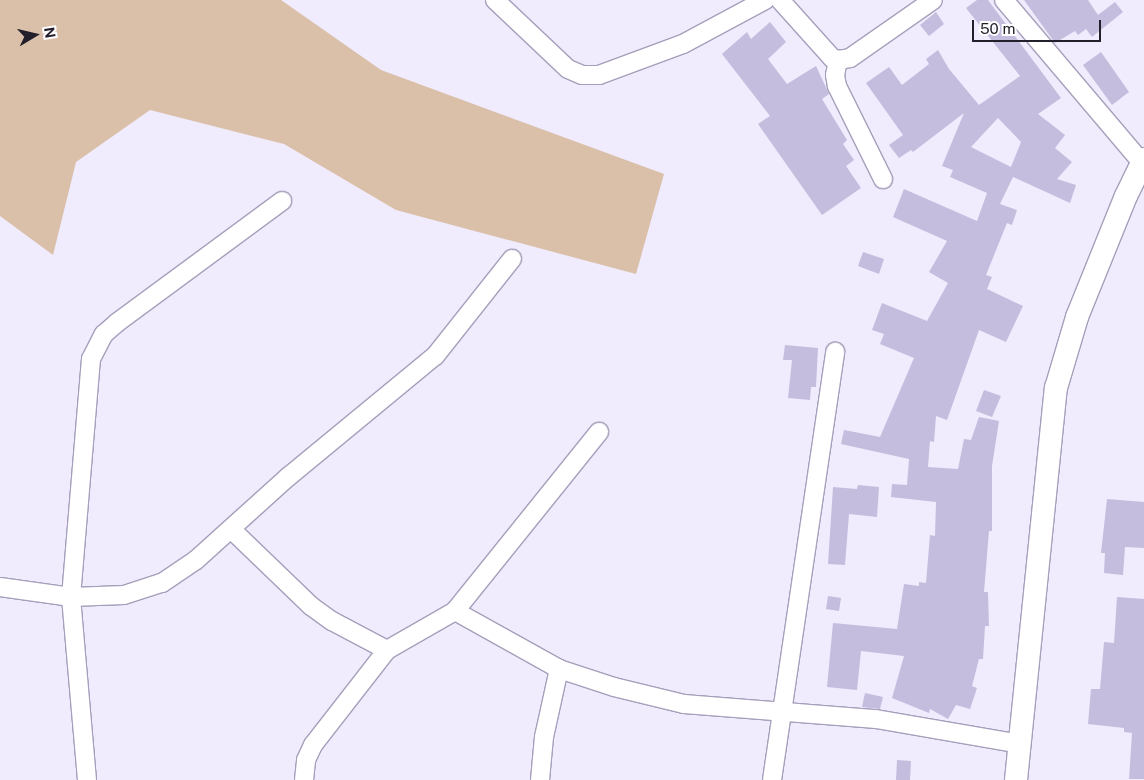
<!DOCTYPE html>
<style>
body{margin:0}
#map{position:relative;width:1144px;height:780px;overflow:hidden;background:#f0ebfd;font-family:"Public Sans",sans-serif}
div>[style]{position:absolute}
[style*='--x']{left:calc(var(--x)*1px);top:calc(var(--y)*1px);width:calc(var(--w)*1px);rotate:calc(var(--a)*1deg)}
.green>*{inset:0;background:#dabfa9}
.building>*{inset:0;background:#c5bdde}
.roads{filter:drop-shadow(1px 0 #a69fbb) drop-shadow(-1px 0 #a69fbb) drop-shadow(0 1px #a69fbb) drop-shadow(0 -1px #a69fbb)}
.minor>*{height:18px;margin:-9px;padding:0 9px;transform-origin:9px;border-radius:9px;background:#fff}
.tertiary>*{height:22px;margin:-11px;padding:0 11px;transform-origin:11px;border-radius:11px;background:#fff}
span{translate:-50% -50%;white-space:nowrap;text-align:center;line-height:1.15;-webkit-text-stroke:5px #fff;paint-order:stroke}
.north{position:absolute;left:10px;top:10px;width:50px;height:50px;-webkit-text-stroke:4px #fff;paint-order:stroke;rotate:81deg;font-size:14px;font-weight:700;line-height:20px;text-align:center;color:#23202b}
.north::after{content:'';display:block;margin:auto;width:18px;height:22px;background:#23202b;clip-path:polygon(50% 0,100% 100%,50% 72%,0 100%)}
.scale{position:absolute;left:972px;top:20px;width:129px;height:22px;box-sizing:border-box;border:2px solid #23202b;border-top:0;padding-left:6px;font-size:15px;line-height:18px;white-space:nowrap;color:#23202b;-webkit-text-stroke:4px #fff;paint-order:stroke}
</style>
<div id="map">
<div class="green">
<i style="clip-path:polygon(0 0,281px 0,381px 70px,664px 174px,636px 274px,396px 210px,284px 144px,150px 110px,76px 162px,53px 255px,0 216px)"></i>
</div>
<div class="building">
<i style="clip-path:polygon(evenodd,977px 0,988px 0,1061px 98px,1038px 114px,1065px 135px,1055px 148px,1072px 162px,1057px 179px,1076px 185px,1070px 203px,1013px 177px,1000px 204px,1017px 210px,1012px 225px,1007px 223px,986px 275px,992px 277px,987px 289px,1023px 306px,1006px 342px,979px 330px,947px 420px,936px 416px,934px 442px,930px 441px,928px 467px,958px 469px,964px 439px,971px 440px,979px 417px,999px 421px,992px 466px,992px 531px,989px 531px,984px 592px,988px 592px,989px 626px,985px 626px,983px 659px,979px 659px,972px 686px,977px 688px,970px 709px,956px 705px,948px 719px,930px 709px,929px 713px,892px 698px,904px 656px,861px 651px,857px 690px,827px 687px,833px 623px,897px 629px,904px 584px,919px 586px,919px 582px,926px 583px,930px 535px,935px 536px,936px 502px,891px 497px,892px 484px,907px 485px,909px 459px,841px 444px,844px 430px,880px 437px,914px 358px,880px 344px,884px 334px,872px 330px,882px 303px,927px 321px,948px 283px,929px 272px,947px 241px,893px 217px,904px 189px,977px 221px,987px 193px,950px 177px,953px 170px,942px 166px,964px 113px,913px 152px,911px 150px,899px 158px,889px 145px,903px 135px,866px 83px,889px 67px,902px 85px,929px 64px,926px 59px,938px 50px,949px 69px,979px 105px,1020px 76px,966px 8px,977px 0,998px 118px,1021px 142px,1011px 167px,971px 147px,998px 118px)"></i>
<i style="clip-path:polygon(1024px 0,1088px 0,1098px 15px,1115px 2px,1123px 12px,1092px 37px,1086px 29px,1078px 35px,1075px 31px,1055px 43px)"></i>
<i style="clip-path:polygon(936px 12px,944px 24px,929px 36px,920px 25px)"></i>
<i style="clip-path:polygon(770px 22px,786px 42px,768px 59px,787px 84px,816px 66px,829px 94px,822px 99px,847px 140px,843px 144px,854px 160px,846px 166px,861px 188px,822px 215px,758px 124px,770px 116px,722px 54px,747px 32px,751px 39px)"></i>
<i style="clip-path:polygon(1101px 52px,1129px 92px,1112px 105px,1083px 65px)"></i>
<i style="clip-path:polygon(863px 252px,884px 259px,879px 274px,858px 266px)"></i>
<i style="clip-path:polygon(785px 345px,818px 348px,816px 387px,811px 387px,810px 400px,788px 398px,792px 360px,783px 360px)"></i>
<i style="clip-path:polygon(984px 390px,1001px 396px,992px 417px,976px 411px)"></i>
<i style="clip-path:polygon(858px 485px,879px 487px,877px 517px,849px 514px,845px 565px,828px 564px,833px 487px,857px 489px)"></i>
<i style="clip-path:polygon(1107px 499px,1144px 502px,1144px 548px,1125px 547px,1123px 575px,1104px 573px,1105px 553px,1101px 553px)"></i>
<i style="clip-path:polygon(828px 596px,841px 598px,839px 611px,826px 609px)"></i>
<i style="clip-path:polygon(1117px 597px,1144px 599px,1144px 779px,1129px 779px,1132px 733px,1124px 732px,1124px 728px,1088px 724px,1091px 689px,1100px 689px,1104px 642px,1114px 643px)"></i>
<i style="clip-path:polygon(865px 693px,883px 697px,880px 709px,862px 707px)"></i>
<i style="clip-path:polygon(897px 760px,911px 761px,910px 780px,896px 780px)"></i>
</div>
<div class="roads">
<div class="minor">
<i style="--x:495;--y:0;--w:100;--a:43.4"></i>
<i style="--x:568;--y:69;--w:15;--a:23"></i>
<i style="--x:582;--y:75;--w:17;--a:0"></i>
<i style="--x:599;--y:75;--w:90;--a:-20.3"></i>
<i style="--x:683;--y:44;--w:93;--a:-28.2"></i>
<i style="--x:780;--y:0;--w:78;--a:48.1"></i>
<i style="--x:832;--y:58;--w:6;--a:18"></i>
<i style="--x:838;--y:60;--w:12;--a:-9"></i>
<i style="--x:850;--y:58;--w:101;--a:-34.9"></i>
<i style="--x:1004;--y:0;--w:214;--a:49.7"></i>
<i style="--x:838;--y:60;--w:15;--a:101"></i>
<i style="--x:835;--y:75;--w:11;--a:80"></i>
<i style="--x:837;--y:86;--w:104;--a:63.7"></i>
<i style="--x:231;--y:529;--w:111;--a:43.9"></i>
<i style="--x:311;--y:606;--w:26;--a:36"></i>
<i style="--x:332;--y:621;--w:62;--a:27.8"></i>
<i style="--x:0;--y:587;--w:72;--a:8"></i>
<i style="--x:71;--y:597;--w:53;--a:-2.2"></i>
<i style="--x:124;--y:595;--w:40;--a:-18"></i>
<i style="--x:162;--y:583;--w:41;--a:-34.1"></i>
<i style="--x:196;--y:560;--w:124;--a:-42.1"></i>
<i style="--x:288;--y:477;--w:190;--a:-39.5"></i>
<i style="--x:435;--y:356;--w:124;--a:-51.6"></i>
<i style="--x:455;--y:611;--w:119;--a:29.1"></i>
<i style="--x:559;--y:669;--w:58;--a:18.1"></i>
<i style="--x:614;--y:687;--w:72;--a:13.7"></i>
<i style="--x:684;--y:704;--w:193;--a:4.5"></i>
<i style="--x:876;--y:719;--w:146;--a:9.8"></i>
<i style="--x:87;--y:780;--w:184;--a:-95"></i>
<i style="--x:71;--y:597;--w:239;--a:-85.2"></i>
<i style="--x:91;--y:359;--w:28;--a:-63"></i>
<i style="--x:104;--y:334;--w:18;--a:-41"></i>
<i style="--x:118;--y:322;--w:204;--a:-36.4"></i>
<i style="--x:304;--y:780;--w:20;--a:-84"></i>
<i style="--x:306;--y:760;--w:17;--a:-65"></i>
<i style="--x:313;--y:745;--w:120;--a:-52.1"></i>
<i style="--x:387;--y:650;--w:78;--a:-29.8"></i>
<i style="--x:455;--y:611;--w:230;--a:-51.2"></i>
<i style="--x:540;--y:780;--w:43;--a:-84.7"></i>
<i style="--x:544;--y:737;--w:70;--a:-77.6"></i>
<i style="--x:772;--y:780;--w:433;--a:-81.6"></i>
</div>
<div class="tertiary">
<i style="--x:1016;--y:780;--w:394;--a:-84.2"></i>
<i style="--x:1056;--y:388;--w:74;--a:-73.5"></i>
<i style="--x:1077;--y:317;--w:131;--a:-68"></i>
<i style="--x:1126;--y:196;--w:41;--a:-64.1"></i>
</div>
</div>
<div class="north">N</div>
<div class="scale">50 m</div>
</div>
